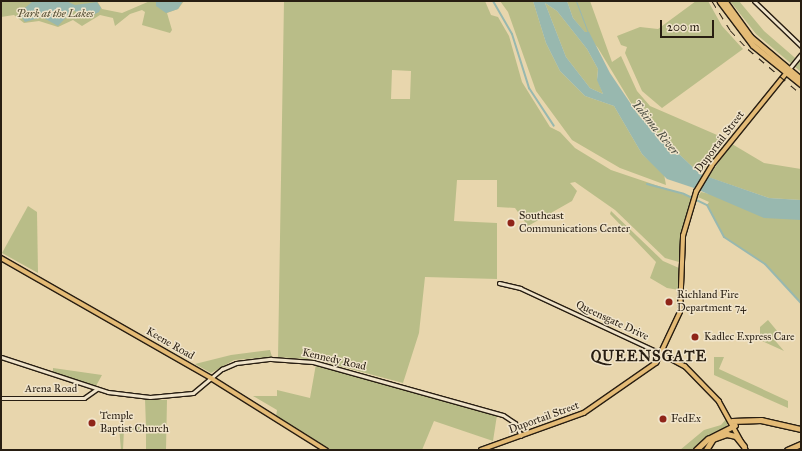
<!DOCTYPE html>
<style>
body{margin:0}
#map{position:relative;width:802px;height:451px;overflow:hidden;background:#e8d6ad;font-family:"IM FELL Great Primer",serif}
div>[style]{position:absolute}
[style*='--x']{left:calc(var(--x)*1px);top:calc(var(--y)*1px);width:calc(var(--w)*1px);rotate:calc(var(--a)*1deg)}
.green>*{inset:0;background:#b9bd88}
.water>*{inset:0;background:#98b8af}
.stream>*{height:1px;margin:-0.5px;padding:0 0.5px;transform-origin:0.5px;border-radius:0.5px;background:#98b8af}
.canal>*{height:2px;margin:-1px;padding:0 1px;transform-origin:1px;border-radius:1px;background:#98b8af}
.roads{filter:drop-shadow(1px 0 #281e12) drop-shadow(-1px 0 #281e12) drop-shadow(0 1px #281e12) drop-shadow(0 -1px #281e12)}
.secondary>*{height:3px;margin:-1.5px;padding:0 1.5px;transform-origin:1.5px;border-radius:1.5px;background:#f0e4ca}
.primary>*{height:3.5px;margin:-1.75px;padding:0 1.75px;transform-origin:1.75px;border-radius:1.75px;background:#e4bb76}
.highway>*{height:4.5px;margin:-2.25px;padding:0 2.25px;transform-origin:2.25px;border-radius:2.25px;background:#e4bb76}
.rail>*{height:1px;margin-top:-0.5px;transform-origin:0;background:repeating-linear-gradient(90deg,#281e12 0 7px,transparent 0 14px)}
.dots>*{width:11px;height:11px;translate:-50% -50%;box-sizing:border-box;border:2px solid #f0e4ca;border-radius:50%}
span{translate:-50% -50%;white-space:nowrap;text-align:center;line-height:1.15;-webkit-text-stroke:3px #f0e4ca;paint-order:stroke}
.park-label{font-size:11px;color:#544e35;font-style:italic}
.street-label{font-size:11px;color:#281e12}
.poi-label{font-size:11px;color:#281e12}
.left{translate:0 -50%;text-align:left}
.water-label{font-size:12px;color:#4a4c41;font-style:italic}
.district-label{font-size:15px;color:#281e12;font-weight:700;letter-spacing:1px}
.frame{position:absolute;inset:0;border:2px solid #281e12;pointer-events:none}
.scale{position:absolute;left:660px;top:20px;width:54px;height:18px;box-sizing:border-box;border:2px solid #281e12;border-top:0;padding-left:5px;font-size:12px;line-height:14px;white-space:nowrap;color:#281e12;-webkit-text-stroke:3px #f0e4ca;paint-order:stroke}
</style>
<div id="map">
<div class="green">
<i style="clip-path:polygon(1px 1px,97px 1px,102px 9px,122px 13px,150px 1px,184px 1px,178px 9px,167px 13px,172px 30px,170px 33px,142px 25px,145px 12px,142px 10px,130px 14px,115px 26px,113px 18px,100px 15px,82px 26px,73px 20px,58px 27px,39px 21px,24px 23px,14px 15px,1px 17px)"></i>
<i style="clip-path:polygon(evenodd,284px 1px,485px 1px,491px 15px,498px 17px,509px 36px,522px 82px,550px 127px,560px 132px,575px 148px,611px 170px,691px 197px,682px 231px,679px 262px,665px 258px,615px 210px,575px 182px,570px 183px,577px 191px,572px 201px,528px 226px,515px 208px,497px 207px,497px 180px,457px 180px,454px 221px,497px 223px,497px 279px,425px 277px,419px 333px,403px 383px,317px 360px,278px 357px,284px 1px,392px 70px,411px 71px,410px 99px,391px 99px,392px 70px)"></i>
<i style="clip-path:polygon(500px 1px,533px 1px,546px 43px,560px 71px,585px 96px,614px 106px,642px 154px,664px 174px,666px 185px,620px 168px,572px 140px,536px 91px,508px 12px)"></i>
<i style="clip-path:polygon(567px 1px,590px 1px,612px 62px,621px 56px,637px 91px,650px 106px,724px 138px,725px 142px,700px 174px,639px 116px,598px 48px,573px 18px)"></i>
<i style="clip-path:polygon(696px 1px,708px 1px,722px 26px,743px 49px,662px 108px,642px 91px,625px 53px,627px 47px,621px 45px,617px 36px,640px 27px,658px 29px)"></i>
<i style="clip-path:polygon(730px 1px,739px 1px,764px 31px,801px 63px,801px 72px,756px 34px)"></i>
<i style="clip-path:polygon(545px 3px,557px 11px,587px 49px,598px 69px,597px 78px,603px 94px,590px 88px,566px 57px)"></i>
<i style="clip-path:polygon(732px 144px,764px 163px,801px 169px,801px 200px,769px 198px,708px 177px)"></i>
<i style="clip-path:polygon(701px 192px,801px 215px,801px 303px,765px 264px,724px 237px,707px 205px,709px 202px,698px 197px)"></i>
<i style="clip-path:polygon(28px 206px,37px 212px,38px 273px,2px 253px)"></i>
<i style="clip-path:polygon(611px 211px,663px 261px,679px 268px,679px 290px,667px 288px,650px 278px,656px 262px,610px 214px)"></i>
<i style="clip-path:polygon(768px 320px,778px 332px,772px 337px,784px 351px,760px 340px,760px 327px)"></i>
<i style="clip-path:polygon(270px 350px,272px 357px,234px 360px,211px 373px,195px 364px,231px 355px)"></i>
<i style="clip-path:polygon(714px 357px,724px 357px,719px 369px,788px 401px,788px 408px,714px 375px)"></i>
<i style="clip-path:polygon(316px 364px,497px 415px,493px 441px,434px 421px,422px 450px,332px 450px,276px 417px,277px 410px,253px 396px,277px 396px,277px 390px,310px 398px)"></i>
<i style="clip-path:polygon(53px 368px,102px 375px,96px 386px,53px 372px)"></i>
<i style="clip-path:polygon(145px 399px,167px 400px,166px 450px,146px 450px,146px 431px,124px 429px,123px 450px,121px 450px,119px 427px,146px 427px)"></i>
<i style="clip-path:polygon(727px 418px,727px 427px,707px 437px,694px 450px,680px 450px,704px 430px,721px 425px)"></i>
</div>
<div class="water">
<i style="clip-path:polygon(33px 1px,66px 1px,75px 5px,97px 2px,101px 8px,99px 12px,87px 18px,73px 10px,58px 26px,42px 17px,25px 22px,19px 13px)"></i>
<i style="clip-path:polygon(156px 1px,183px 1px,178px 9px,166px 13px,156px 6px)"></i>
<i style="clip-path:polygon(evenodd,533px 1px,567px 1px,573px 18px,585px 32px,589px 32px,610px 73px,639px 116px,700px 174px,769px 198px,801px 200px,801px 220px,764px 218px,694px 188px,667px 179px,642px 154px,614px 106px,585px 96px,560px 71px,546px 43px,533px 1px,545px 3px,557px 11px,587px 49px,598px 69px,597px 80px,603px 94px,590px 88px,566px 57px,545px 3px)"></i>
</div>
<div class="stream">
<i style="--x:576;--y:1;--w:33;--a:69"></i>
</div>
<div class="canal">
<i style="--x:493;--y:1;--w:38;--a:60"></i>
<i style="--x:512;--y:34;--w:57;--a:72.5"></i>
<i style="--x:529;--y:88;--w:45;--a:56.7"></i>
<i style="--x:647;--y:184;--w:38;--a:15"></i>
<i style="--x:684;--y:194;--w:25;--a:26"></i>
<i style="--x:707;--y:205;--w:36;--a:62"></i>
<i style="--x:724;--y:237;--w:49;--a:33.4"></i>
<i style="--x:765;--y:264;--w:53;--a:47.3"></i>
</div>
<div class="roads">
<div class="secondary">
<i style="--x:754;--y:1;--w:65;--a:43.8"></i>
<i style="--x:789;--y:69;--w:19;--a:-51"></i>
<i style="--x:499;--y:283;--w:22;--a:13"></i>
<i style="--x:520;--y:288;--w:157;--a:24.9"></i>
<i style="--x:1;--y:357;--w:113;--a:18.1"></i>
<i style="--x:108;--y:392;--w:42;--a:6.8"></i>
<i style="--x:150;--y:397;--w:43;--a:-5.3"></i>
<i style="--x:193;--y:393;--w:38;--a:-40"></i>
<i style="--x:222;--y:369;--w:15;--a:-23"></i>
<i style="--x:236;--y:363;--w:35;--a:-7"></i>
<i style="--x:271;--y:359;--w:42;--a:4.1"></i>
<i style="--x:313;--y:362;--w:197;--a:15.6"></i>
<i style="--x:503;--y:415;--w:14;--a:34"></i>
<i style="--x:515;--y:423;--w:14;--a:65"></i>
<i style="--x:1;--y:398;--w:83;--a:0"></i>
<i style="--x:84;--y:398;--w:16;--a:-35"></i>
</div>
<div class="primary">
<i style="--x:1;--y:258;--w:242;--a:29.7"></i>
<i style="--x:211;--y:378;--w:136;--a:32.1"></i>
<i style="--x:662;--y:354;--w:26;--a:28"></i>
<i style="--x:685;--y:366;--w:49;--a:45.8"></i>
<i style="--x:719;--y:401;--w:56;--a:61.1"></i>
<i style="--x:481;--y:450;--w:109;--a:-19.8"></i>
<i style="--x:584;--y:413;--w:88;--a:-34.8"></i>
<i style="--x:656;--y:363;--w:56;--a:-64.8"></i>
<i style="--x:680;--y:312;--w:76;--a:-87.7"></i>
<i style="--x:683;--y:236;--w:46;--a:-73.5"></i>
<i style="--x:696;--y:192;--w:31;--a:-59"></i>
<i style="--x:712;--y:165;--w:121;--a:-51"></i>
</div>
<div class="highway">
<i style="--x:720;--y:1;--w:55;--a:53.1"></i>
<i style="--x:753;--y:45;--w:62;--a:39.1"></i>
<i style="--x:725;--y:1;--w:44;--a:54.2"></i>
<i style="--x:751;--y:37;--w:65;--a:40"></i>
<i style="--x:732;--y:421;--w:29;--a:-2"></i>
<i style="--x:761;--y:420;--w:41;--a:12.7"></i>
<i style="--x:696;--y:450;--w:16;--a:-43"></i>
<i style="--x:708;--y:439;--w:30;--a:-27"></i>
<i style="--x:706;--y:450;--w:13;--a:-58"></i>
<i style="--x:713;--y:439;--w:15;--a:-20"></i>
<i style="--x:727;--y:434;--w:9;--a:13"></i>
<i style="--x:736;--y:436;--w:13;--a:51"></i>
<i style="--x:787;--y:450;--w:15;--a:-23"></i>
</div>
</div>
<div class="rail">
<i style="--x:712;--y:1;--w:34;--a:58"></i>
<i style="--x:730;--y:30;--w:26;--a:47"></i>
<i style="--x:748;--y:49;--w:70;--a:40.3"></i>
</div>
<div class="dots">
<i style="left:511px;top:223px;background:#8f2418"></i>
<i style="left:669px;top:302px;background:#8f2418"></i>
<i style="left:695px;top:337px;background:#8f2418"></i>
<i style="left:663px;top:419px;background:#8f2418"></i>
<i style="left:92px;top:423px;background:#8f2418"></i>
</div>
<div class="park-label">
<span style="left:55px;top:14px">Park at the Lakes</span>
</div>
<div class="street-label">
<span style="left:720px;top:142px;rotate:-53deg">Duportail Street</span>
<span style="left:612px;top:321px;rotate:25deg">Queensgate Drive</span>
<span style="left:170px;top:344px;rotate:30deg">Keene Road</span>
<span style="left:334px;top:360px;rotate:13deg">Kennedy Road</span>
<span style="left:51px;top:389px">Arena Road</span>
<span style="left:544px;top:418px;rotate:-20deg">Duportail Street</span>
</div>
<div class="poi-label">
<span class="left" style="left:519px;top:223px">Southeast<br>Communications Center</span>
<span class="left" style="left:677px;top:302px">Richland Fire<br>Department 74</span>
<span class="left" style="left:704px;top:337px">Kadlec Express Care</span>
<span class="left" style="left:100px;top:423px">Temple<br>Baptist Church</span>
<span class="left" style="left:671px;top:419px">FedEx</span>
</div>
<div class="water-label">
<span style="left:655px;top:128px;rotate:51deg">Yakima River</span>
</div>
<div class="district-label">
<span style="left:649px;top:357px">QUEENSGATE</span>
</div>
<div class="frame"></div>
<div class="scale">200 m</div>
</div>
